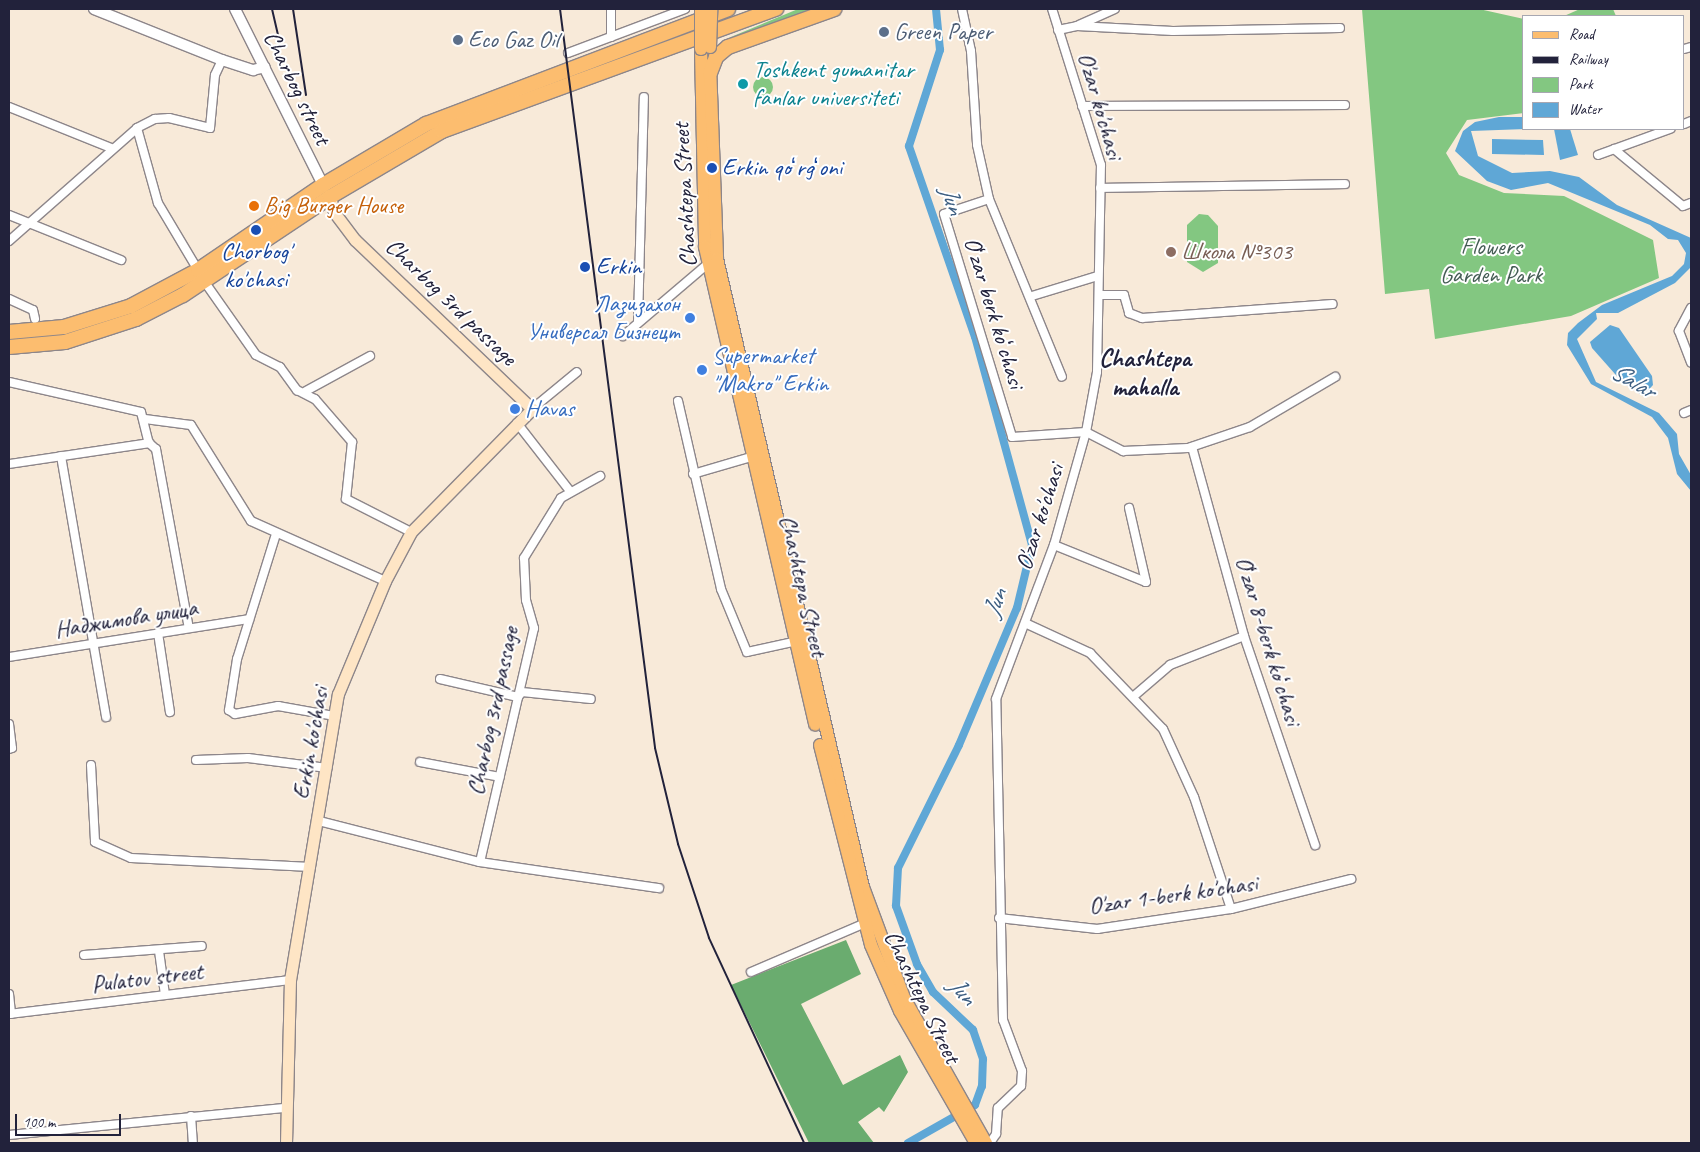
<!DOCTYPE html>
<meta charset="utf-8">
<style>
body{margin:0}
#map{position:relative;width:1700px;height:1152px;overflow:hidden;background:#f8ead9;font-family:Caveat,sans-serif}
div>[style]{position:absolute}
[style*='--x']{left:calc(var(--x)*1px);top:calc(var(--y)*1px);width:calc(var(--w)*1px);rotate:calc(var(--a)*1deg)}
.green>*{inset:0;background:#83c781}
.round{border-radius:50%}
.forest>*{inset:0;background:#6aac6f}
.water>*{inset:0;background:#5fa7d6}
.canal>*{height:8px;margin:-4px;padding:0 4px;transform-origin:4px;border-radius:4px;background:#5fa7d6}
.roads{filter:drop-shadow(1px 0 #8d868a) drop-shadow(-1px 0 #8d868a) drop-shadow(0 1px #8d868a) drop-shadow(0 -1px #8d868a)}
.minor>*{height:8px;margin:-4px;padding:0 4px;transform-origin:4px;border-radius:4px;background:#fff}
.tertiary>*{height:10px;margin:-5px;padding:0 5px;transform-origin:5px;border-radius:5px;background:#fff}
.secondary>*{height:11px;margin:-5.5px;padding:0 5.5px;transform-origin:5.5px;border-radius:5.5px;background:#fee5c5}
.primary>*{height:12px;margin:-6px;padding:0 6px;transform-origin:6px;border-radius:6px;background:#fcbd6f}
.trunk>*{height:14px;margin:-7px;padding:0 7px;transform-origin:7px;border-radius:7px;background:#fcbd6f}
.rail>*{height:2px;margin:-1px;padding:0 1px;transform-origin:1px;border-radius:1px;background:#22223b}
.bridges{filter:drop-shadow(1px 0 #8d868a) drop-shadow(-1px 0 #8d868a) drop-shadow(0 1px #8d868a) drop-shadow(0 -1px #8d868a)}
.primary-bridge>*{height:12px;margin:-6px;padding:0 6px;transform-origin:6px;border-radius:6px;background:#fcbd6f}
.dots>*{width:14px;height:14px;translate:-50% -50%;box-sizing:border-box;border:2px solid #fff;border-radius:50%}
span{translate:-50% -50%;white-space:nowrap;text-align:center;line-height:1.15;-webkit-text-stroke:4px #fff;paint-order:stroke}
.service-label{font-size:24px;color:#4e5e75}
.left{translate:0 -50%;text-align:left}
.culture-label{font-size:24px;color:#0d838f}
.street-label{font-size:24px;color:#22223b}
.transit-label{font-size:24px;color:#164399}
.food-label{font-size:24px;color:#c56008}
.park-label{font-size:24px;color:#445c54}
.education-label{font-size:24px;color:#785e54}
.shop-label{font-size:24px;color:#366cbe}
.right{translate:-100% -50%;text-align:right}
.water-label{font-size:25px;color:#3d5e81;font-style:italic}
.neighbourhood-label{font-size:25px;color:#22223b;font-weight:700}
.frame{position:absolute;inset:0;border:10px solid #22223b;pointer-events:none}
.legend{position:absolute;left:1522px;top:15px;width:162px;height:115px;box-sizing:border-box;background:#fff;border:1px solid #a7a7b1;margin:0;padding:6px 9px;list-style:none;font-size:15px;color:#22223b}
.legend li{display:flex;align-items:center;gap:10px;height:25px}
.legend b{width:25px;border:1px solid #a7a7b1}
.scale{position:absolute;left:15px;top:1114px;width:106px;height:22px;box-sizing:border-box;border:2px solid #22223b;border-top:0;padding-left:6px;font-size:15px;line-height:18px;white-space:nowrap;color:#22223b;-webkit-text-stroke:4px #fff;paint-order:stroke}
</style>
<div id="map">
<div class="green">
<i style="clip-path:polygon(798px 9px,815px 9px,726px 39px)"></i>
<i style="clip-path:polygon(1362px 9px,1479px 9px,1524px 19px,1524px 113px,1467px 120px,1446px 153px,1459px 175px,1504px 193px,1564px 196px,1653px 240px,1659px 278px,1571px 316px,1435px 339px,1429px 289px,1385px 294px)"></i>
<i style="clip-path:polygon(1580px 9px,1613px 9px,1616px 16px,1564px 16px)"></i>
<i class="round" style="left:753px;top:77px;width:20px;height:20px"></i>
<i style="clip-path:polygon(1199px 214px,1208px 215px,1218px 226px,1218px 263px,1203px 272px,1187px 262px,1187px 225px)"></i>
</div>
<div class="forest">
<i style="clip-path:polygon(846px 940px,861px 974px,801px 1004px,843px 1085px,900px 1055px,908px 1072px,884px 1112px,879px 1107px,858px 1122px,874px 1143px,809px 1143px,731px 985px)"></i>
</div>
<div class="water">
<i style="clip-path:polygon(1499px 117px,1524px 117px,1526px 129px,1471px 131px,1478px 156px,1512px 173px,1550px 171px,1579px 177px,1617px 205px,1691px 238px,1691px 267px,1675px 283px,1618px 313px,1596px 313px,1597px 319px,1577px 339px,1596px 382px,1659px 413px,1677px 434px,1679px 454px,1691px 475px,1691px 491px,1677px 474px,1668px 438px,1652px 417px,1591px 384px,1567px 345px,1568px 333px,1578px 323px,1602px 305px,1672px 276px,1684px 264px,1686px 253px,1678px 240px,1668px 239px,1650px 225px,1548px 183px,1511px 190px,1487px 181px,1455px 151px,1463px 131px,1475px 122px)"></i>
<i style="clip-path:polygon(1554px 129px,1570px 129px,1578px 155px,1560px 160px)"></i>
<i style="clip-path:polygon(1492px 139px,1543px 140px,1544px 155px,1492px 154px)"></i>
<i style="clip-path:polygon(1610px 325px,1619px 328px,1652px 376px,1653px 385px,1643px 396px,1623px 383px,1592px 348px,1590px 342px)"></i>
</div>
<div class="canal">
<i style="--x:908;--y:1143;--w:77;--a:-29.6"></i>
<i style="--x:975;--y:1105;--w:20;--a:-70"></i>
<i style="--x:982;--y:1086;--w:27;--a:-88"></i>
<i style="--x:983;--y:1059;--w:31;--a:-109"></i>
<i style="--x:973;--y:1030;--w:55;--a:-136.5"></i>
<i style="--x:933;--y:992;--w:32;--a:-120"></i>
<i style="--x:917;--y:964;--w:62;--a:-109.9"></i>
<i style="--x:896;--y:906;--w:38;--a:-87"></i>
<i style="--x:898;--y:868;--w:137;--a:-63.6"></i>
<i style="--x:959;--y:745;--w:149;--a:-67.1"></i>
<i style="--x:1017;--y:608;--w:65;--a:-76.6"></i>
<i style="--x:1032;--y:545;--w:216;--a:-105.3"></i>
<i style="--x:975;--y:337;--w:202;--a:-109.1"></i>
<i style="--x:909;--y:146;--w:101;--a:-72.1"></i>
<i style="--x:940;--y:50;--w:41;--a:-95.6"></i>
</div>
<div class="roads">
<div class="minor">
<i style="--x:611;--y:9;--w:28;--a:90"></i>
<i style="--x:962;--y:9;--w:43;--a:77.9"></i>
<i style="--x:971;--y:51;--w:94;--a:86.3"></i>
<i style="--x:977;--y:145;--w:55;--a:77.5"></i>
<i style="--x:989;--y:199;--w:192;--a:67.7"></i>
<i style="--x:1079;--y:25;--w:39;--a:-24"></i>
<i style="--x:1058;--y:30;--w:19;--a:-12"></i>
<i style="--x:1077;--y:26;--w:96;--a:3"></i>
<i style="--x:1173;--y:31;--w:167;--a:-1"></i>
<i style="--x:1684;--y:49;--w:7;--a:-16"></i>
<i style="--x:568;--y:53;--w:125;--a:-20.6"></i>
<i style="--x:1082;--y:106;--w:263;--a:-0.2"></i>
<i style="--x:9;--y:107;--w:110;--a:21.9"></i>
<i style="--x:1684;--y:124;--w:8;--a:-23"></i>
<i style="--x:137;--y:128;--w:78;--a:74.4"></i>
<i style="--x:158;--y:203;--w:78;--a:59.2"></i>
<i style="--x:1614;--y:149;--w:89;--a:39.6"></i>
<i style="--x:1683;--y:206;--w:9;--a:-21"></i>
<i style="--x:1598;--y:155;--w:77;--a:-19.9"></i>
<i style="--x:1100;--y:188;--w:245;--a:-0.9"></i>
<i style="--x:989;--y:199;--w:47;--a:161.6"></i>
<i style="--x:944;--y:214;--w:233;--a:73"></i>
<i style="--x:1012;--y:437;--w:74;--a:-3.9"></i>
<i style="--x:1086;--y:432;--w:42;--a:27.2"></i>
<i style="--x:1123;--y:451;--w:65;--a:-2.6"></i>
<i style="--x:1188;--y:448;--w:65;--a:-18.7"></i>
<i style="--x:1250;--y:427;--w:99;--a:-30.5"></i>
<i style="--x:9;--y:215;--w:121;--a:21.9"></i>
<i style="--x:9;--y:241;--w:171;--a:-41.4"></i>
<i style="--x:137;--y:128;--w:20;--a:-27"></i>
<i style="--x:155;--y:119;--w:14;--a:-4"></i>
<i style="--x:169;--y:118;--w:42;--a:13.7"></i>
<i style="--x:210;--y:128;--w:53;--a:-84.6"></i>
<i style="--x:215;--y:75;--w:17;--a:-65"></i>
<i style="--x:204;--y:281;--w:90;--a:54.9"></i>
<i style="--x:256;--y:355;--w:27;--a:27"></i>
<i style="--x:280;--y:367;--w:29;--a:54"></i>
<i style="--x:297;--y:390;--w:20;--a:27"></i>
<i style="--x:315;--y:399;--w:57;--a:49.3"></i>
<i style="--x:352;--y:442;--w:57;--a:96"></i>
<i style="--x:346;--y:499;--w:73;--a:26.9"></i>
<i style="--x:1100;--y:295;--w:24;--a:0"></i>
<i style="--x:1124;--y:295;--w:19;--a:74"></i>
<i style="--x:1129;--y:313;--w:14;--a:21"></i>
<i style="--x:1142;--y:318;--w:191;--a:-4.2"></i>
<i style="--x:1032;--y:296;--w:69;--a:-16.9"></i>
<i style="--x:9;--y:299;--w:26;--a:25"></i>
<i style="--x:33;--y:310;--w:9;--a:77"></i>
<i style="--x:1691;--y:308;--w:26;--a:118"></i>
<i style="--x:1679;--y:331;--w:34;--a:69"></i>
<i style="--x:638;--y:322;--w:225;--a:-88.5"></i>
<i style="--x:623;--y:336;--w:116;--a:-40.4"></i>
<i style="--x:9;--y:382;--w:135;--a:12.8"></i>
<i style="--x:141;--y:412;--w:32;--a:76"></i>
<i style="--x:149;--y:443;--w:9;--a:41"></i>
<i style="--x:156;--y:449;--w:182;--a:79.6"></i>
<i style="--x:306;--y:391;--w:73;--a:-28.7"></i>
<i style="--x:678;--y:401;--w:193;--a:77.1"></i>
<i style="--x:721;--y:589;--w:68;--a:67.6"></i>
<i style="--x:747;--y:652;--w:47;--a:-12.3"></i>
<i style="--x:532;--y:409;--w:58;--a:-39.4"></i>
<i style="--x:1684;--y:413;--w:8;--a:-23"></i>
<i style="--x:145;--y:419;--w:46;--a:7.4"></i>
<i style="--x:191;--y:425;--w:113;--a:58"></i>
<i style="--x:251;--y:521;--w:147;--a:24.1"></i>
<i style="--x:517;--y:423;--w:86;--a:52.1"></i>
<i style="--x:1192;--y:447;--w:196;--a:74.6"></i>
<i style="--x:1244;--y:636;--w:221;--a:71.2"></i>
<i style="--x:61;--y:456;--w:265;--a:80.2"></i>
<i style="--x:9;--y:464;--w:142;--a:-8.5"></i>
<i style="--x:693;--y:474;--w:60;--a:-16.3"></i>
<i style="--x:276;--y:534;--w:131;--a:107.3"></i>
<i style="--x:237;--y:659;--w:52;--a:98.9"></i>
<i style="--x:229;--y:710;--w:7;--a:34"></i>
<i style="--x:235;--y:714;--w:44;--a:-10.5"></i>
<i style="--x:278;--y:706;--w:58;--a:10"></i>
<i style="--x:1054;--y:545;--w:99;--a:21.9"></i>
<i style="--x:1146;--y:582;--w:76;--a:-102.9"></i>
<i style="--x:1025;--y:623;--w:72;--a:24.8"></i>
<i style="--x:1090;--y:653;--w:105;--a:46.2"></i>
<i style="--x:1163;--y:729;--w:75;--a:65.5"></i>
<i style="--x:1194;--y:797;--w:118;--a:71.7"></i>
<i style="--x:158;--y:633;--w:80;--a:81.4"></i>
<i style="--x:9;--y:657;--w:243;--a:-9"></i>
<i style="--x:440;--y:679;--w:80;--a:13"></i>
<i style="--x:518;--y:697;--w:6;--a:-51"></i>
<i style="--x:522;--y:692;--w:69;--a:5.8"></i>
<i style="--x:1134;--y:696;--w:48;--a:-40.7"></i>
<i style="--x:1170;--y:665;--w:79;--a:-21.4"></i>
<i style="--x:9;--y:724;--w:24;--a:83"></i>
<i style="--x:12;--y:748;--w:3;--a:162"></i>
<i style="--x:196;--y:760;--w:52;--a:-2.2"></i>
<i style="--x:248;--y:758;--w:80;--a:7.2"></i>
<i style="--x:420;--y:762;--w:81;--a:10.6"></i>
<i style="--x:91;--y:765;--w:77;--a:87"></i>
<i style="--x:95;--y:842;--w:39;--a:24"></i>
<i style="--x:131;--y:858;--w:180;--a:2.9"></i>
<i style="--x:319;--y:821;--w:166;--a:14.3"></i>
<i style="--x:480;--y:862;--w:181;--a:8.3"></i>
<i style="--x:480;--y:862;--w:240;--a:-77"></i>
<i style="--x:534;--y:628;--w:29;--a:-106"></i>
<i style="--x:526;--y:600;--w:42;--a:-92.7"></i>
<i style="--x:524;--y:558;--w:70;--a:-58.3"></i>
<i style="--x:561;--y:498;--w:45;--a:-29.4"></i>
<i style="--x:999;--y:918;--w:99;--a:6.4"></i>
<i style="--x:1097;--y:929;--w:135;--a:-8.5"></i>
<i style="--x:1231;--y:909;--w:124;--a:-14"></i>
<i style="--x:159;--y:951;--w:44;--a:82.2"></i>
<i style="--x:84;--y:955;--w:118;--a:-4.4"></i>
<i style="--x:751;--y:972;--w:122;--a:-23.2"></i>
<i style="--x:9;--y:994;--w:20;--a:84"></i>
<i style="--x:9;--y:1014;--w:283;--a:-6.9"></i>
<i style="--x:191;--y:1116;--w:27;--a:86"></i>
<i style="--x:9;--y:1135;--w:276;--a:-5.6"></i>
<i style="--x:990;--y:1143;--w:11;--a:-56"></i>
<i style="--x:996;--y:1134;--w:26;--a:-86"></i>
<i style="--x:998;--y:1108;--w:32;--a:-44"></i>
<i style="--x:1021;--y:1086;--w:15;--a:-86"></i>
<i style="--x:1022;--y:1071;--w:54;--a:-110.4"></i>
<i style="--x:1003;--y:1020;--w:321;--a:-91.2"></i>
<i style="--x:996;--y:699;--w:165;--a:-69.4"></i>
<i style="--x:1054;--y:545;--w:117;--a:-74.2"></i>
<i style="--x:1086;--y:432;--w:61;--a:-79.6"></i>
<i style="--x:1097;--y:372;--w:207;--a:-88.9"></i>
<i style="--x:1101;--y:165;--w:164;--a:-107.4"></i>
</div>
<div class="tertiary">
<i style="--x:94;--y:9;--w:138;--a:21.7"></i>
<i style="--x:222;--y:60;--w:33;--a:18"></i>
<i style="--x:253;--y:70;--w:12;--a:-14"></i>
<i style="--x:235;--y:9;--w:197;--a:63.4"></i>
</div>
<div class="secondary">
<i style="--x:286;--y:1143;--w:163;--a:-88.6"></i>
<i style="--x:290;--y:980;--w:290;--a:-80.5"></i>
<i style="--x:338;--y:694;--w:122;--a:-67.4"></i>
<i style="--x:385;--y:581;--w:55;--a:-62"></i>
<i style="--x:411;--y:532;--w:173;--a:-45.5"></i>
<i style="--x:532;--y:409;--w:245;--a:-136.3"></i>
<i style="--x:355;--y:240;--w:35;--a:-127"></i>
<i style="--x:334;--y:212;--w:16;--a:-105"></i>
</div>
<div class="primary">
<i style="--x:701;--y:49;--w:198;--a:88.8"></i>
<i style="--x:705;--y:247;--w:490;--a:77"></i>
<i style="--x:710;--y:65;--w:194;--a:87.9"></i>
<i style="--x:717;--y:259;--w:645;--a:76.91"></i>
<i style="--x:863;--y:887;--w:118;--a:69.7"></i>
<i style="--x:904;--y:998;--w:167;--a:60.5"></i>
<i style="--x:820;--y:745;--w:206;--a:75.7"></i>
<i style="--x:871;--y:945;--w:72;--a:66.3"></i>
<i style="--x:900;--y:1011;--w:152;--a:60.1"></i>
</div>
<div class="trunk">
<i style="--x:710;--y:73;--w:17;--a:-69"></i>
<i style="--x:716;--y:57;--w:16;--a:-40"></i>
<i style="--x:728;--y:47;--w:113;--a:-19.7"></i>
<i style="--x:9;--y:332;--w:55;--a:-5.2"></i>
<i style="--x:64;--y:327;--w:70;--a:-17.4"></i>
<i style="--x:131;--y:306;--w:76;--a:-28.2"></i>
<i style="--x:198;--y:270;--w:151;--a:-34.2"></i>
<i style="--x:323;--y:185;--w:120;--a:-30.6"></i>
<i style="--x:426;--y:124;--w:323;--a:-20.8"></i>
<i style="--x:9;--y:347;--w:56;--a:-5.1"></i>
<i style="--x:65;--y:342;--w:75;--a:-17.9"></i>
<i style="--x:136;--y:319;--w:53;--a:-27.1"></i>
<i style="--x:183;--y:295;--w:177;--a:-33.7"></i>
<i style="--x:330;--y:197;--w:130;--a:-30.5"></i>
<i style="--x:442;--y:131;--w:356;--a:-20.1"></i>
</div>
</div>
<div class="rail">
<i style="--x:272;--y:9;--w:27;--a:77"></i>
<i style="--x:293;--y:9;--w:87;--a:81.4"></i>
<i style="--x:560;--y:9;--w:745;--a:82.67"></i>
<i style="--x:655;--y:748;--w:99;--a:76.5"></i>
<i style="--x:678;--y:844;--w:99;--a:71.7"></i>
<i style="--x:709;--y:938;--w:226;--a:65.1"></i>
</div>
<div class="bridges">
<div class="primary-bridge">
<i style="--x:710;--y:47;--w:38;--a:-88"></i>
<i style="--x:701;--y:49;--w:40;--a:-90"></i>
</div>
</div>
<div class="dots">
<i style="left:884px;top:32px;background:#5c6f8a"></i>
<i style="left:458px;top:40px;background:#5c6f8a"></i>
<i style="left:743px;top:84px;background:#0f9aa8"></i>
<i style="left:712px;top:168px;background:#1a4fb4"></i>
<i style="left:254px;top:206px;background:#e8710a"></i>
<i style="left:256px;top:230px;background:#1a4fb4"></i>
<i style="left:1171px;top:252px;background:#8d6e63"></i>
<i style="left:585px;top:267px;background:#1a4fb4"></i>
<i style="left:690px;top:318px;background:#3f7fe0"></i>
<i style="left:702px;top:370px;background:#3f7fe0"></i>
<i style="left:515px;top:409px;background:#3f7fe0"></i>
</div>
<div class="service-label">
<span class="left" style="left:894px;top:32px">Green Paper</span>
<span class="left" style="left:468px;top:40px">Eco Gaz Oil</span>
</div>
<div class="culture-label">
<span class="left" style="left:753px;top:84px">Toshkent gumanitar<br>fanlar universiteti</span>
</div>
<div class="street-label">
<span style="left:297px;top:88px;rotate:64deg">Charbog street</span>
<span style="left:1100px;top:106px;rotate:74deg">O'zar ko'chasi</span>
<span style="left:685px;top:195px;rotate:-93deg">Chashtepa Street</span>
<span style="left:451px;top:302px;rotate:44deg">Charbog 3rd passage</span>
<span style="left:994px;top:313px;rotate:73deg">Oʻzar berk koʻchasi</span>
<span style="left:1040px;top:517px;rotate:-72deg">O'zar ko'chasi</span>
<span style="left:803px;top:586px;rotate:77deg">Chashtepa Street</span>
<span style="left:126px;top:619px;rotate:-9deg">Наджимова улица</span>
<span style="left:1268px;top:641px;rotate:73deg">Oʻzar 8-berk koʻchasi</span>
<span style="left:493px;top:711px;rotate:-78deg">Chаrbog 3rd passage</span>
<span style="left:311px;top:743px;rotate:-80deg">Erkin ko'chasi</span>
<span style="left:1173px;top:895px;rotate:-8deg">O'zar 1-berk ko'chasi</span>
<span style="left:147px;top:978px;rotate:-7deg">Pulatov street</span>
<span style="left:922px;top:997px;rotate:64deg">Chashtepa Street</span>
</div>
<div class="transit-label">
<span class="left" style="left:722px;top:168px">Erkin qoʻrgʻoni</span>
<span style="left:256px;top:266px">Chorbog'<br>ko'chasi</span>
<span class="left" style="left:596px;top:267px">Erkin</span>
</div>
<div class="food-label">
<span class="left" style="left:264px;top:206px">Big Burger House</span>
</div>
<div class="park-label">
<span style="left:1491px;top:261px">Flowers<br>Garden Park</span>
</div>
<div class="education-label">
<span class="left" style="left:1181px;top:252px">Школа №303</span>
</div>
<div class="shop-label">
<span class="right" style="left:680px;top:318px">Лазизахон<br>Универсал Бизнецт</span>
<span class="left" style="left:712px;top:370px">Supermarket<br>"Makro" Erkin</span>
<span class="left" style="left:525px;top:409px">Havas</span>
</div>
<div class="water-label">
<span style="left:952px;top:200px;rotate:71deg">Jun</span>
<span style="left:1633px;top:381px;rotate:30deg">Salar</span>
<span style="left:995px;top:603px;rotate:-71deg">Jun</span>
<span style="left:962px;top:991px;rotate:46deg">Jun</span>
</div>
<div class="neighbourhood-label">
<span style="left:1145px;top:373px">Chashtepa<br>mahalla</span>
</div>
<div class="frame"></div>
<ul class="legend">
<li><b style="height:6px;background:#fcbd6f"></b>Road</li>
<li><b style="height:6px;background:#22223b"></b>Railway</li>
<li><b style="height:14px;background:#83c781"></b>Park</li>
<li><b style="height:14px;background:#5fa7d6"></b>Water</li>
</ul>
<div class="scale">100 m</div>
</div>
